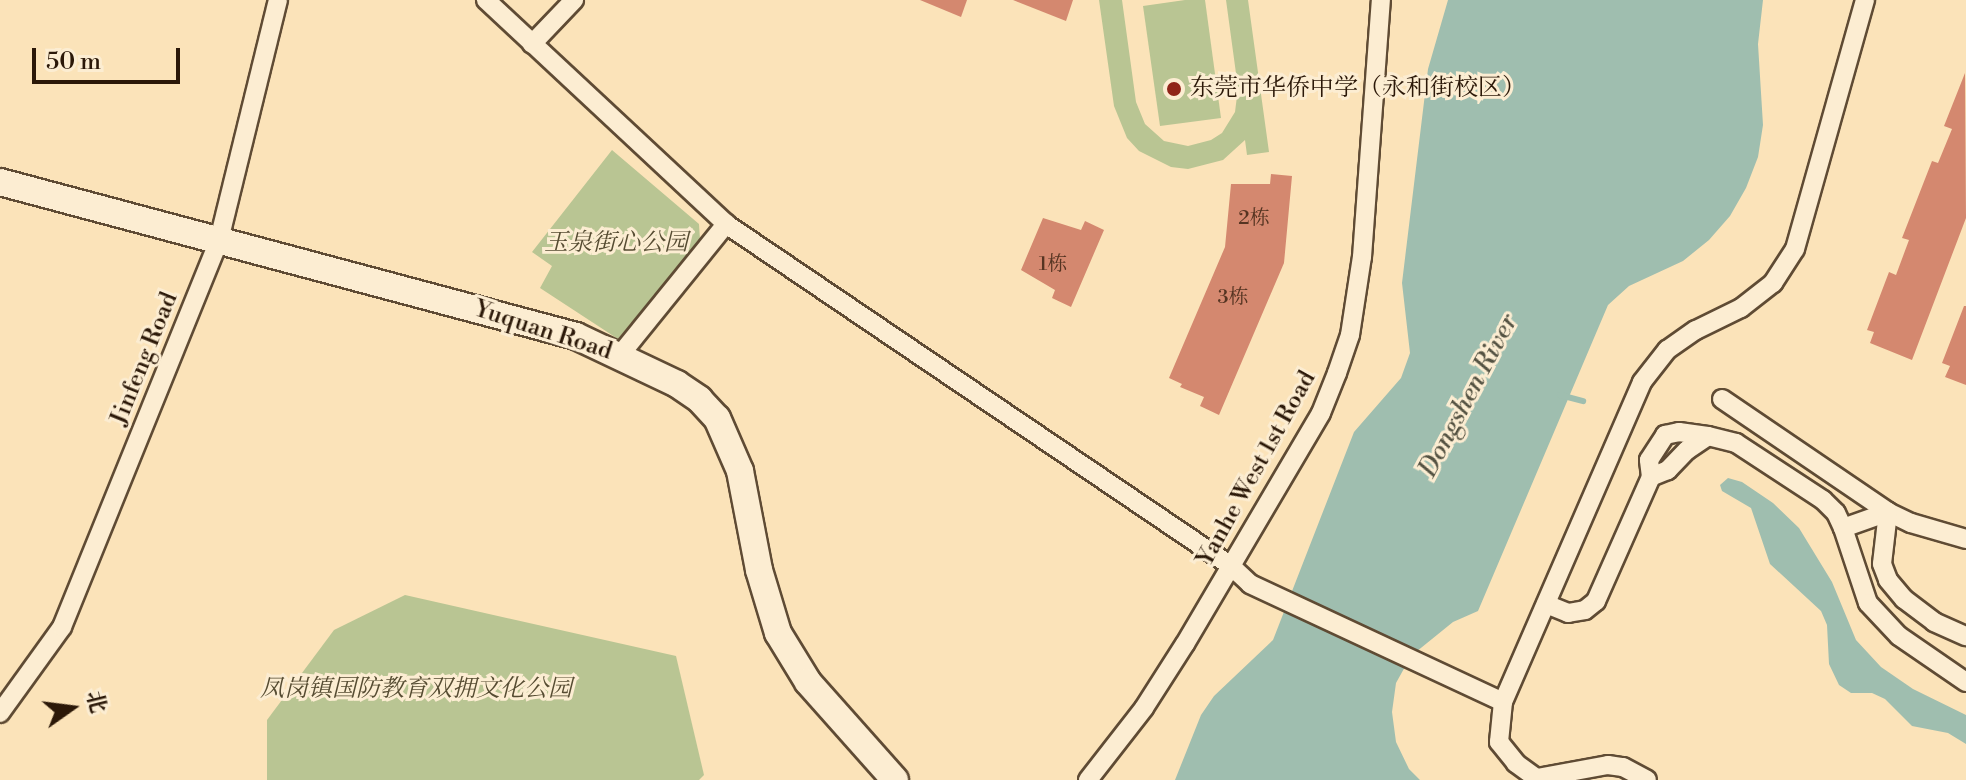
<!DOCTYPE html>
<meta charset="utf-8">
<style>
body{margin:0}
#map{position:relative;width:1966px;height:780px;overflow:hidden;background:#fbe3b9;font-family:"Libre Bodoni","Noto Serif SC",serif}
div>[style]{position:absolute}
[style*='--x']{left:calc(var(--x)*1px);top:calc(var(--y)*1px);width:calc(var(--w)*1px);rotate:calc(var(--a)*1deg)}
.green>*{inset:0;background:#b9c593}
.water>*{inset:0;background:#9fbeaf}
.stream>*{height:6px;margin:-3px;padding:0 3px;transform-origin:3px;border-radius:3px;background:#9fbeaf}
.building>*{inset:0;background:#d4886f}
.roads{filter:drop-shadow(2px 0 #5f4b34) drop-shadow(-2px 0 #5f4b34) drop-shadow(0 2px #5f4b34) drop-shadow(0 -2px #5f4b34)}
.street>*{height:18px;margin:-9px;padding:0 9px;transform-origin:9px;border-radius:9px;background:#fcedd2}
.secondary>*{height:26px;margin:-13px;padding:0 13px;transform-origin:13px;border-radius:13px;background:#fcedd2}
.dots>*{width:22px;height:22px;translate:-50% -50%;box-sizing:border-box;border:4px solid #fcedd2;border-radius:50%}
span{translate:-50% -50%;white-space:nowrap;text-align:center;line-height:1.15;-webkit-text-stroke:6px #fcedd2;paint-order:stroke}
.number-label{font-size:20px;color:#553422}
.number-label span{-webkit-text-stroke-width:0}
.poi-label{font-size:24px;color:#2b1808}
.left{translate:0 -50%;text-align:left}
.park-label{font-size:24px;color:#564c32;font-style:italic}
.street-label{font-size:24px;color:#2b1808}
.water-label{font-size:26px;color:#545242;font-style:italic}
.north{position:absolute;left:32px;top:668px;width:80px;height:80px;-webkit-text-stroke:6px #fcedd2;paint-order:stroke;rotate:76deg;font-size:22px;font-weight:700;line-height:32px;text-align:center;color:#2b1808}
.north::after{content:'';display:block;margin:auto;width:28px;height:36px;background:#2b1808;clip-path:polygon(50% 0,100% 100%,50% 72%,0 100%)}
.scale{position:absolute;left:32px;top:48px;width:148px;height:36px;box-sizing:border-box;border:4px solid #2b1808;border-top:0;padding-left:10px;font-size:24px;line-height:28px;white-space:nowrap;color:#2b1808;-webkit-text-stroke:6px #fcedd2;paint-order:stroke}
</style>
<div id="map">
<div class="green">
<i style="clip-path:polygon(1099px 0,1122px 0,1136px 102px,1145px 124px,1164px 141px,1188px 146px,1211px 140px,1222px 133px,1235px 112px,1238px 88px,1226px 0,1248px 0,1269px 152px,1247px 155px,1245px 140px,1223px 160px,1188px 169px,1171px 167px,1139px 151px,1127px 138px,1114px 106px)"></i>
<i style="clip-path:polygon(1185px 0,1205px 0,1221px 118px,1160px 126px,1143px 6px)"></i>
<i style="clip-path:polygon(612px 150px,699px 224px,700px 240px,618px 339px,540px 288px,552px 266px,532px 252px)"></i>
<i style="clip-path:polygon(405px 595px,676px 656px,704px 775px,699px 780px,267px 780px,267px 720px,334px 630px)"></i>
</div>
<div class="water">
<i style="clip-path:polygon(1448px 0,1763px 0,1758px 44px,1763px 125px,1758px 157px,1746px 188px,1730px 216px,1709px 240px,1683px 261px,1629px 286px,1608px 305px,1478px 611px,1453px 622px,1411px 656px,1396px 683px,1392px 712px,1396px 742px,1409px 769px,1420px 780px,1175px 780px,1201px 715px,1214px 696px,1273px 640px,1354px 432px,1401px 378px,1410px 353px,1402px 283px,1428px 69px)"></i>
<i style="clip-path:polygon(1728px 478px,1742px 482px,1773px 503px,1799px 528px,1832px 582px,1856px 640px,1881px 667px,1913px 689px,1966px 715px,1966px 744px,1948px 733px,1912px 726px,1885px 699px,1872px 693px,1851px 693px,1839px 685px,1829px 664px,1827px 625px,1821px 611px,1770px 564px,1751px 508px,1722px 491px,1720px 485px)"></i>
</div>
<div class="stream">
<i style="--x:1560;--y:395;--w:24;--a:15"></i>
</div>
<div class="building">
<i style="clip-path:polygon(920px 0,967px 0,961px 17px)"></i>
<i style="clip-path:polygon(1013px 0,1073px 0,1066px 21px)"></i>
<i style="clip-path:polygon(1965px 73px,1966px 218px,1912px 360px,1870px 343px,1874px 332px,1867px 330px,1889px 272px,1896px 275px,1909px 240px,1902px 238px,1932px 161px,1938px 163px,1952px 129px,1944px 126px)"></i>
<i style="clip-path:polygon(1271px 174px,1292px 176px,1284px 263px,1219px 415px,1200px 406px,1204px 397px,1180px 387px,1182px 384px,1169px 378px,1225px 247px,1231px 184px,1270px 184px)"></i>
<i style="clip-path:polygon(1043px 218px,1081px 230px,1085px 221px,1104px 230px,1071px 307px,1052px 298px,1055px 290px,1021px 270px)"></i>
<i style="clip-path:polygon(1964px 306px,1966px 306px,1966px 385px,1945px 377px,1950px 366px,1942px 363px)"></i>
</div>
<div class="roads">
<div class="street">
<i style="--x:486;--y:0;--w:328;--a:43"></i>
<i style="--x:726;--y:224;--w:610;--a:34.11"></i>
<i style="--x:1231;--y:566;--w:26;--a:43"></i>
<i style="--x:1250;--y:584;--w:279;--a:25"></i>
<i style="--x:532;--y:44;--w:61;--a:-46.3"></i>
<i style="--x:620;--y:355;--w:169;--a:-51"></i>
<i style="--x:1722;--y:399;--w:201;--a:34.2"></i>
<i style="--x:1888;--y:512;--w:25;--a:26"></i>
<i style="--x:1911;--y:523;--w:57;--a:16.2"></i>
<i style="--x:1708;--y:436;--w:29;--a:14"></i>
<i style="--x:1736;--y:443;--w:104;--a:33.2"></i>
<i style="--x:1823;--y:500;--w:18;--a:45"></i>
<i style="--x:1836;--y:513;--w:17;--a:65"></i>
<i style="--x:1843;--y:528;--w:79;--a:71.6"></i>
<i style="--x:1868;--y:603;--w:45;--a:46.8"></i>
<i style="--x:1899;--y:636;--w:81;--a:34.5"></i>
<i style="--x:1843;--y:528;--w:48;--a:-19.6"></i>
<i style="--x:1888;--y:512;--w:52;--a:96.6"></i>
<i style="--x:1882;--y:564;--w:17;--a:69"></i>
<i style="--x:1888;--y:580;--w:25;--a:50"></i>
<i style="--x:1904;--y:599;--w:38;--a:37"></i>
<i style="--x:1934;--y:622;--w:35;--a:24"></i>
<i style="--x:1546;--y:604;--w:24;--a:22"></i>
<i style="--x:1568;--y:613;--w:17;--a:-10"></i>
<i style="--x:1585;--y:610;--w:14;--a:-39"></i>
<i style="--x:1596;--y:601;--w:136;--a:-66.1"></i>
<i style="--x:1651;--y:477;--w:17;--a:-97"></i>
<i style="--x:1649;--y:460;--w:30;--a:-57"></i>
<i style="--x:1665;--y:435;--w:14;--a:-12"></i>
<i style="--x:1679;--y:432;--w:29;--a:8"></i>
<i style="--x:1708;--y:436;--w:25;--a:146"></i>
<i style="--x:1687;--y:450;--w:28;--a:134"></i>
<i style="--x:1668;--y:470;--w:18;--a:158"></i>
<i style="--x:0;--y:713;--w:106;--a:-54.2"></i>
<i style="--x:62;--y:627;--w:418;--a:-67.9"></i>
<i style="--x:219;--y:240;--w:247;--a:-76.2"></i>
<i style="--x:1537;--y:778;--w:72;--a:-10.4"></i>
<i style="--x:1608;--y:765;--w:15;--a:8"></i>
<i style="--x:1623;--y:767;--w:27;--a:28"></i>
<i style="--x:1088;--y:780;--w:91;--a:-52.1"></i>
<i style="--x:1144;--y:708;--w:76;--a:-57.4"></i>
<i style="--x:1185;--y:644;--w:268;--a:-59.5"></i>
<i style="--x:1321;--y:413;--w:43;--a:-68.2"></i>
<i style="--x:1337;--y:373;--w:40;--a:-71.1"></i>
<i style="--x:1350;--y:335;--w:79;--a:-81.3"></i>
<i style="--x:1362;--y:257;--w:258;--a:-85.8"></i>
<i style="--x:1539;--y:780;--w:29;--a:-144"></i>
<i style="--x:1516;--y:763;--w:27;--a:-129"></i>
<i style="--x:1499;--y:742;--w:40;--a:-84.3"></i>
<i style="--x:1503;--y:702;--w:349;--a:-66.5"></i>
<i style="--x:1642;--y:382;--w:41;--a:-52"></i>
<i style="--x:1667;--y:350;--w:35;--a:-35"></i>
<i style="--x:1696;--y:330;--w:50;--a:-26.1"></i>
<i style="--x:1741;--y:308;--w:41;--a:-38"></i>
<i style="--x:1773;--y:283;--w:40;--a:-57.1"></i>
<i style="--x:1795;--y:249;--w:259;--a:-74.3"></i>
</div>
<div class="secondary">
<i style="--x:0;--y:182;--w:596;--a:14.97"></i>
<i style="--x:576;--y:336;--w:112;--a:25.4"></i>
<i style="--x:677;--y:384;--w:27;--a:34"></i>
<i style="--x:699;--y:399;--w:26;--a:47"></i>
<i style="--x:717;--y:418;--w:58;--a:66.5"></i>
<i style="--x:740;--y:471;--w:101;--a:79.1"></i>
<i style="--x:759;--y:570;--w:66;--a:73.2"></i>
<i style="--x:778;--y:633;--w:57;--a:58.5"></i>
<i style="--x:808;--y:682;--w:131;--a:48.4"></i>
</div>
</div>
<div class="dots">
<i style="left:1174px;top:89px;background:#8f2418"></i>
</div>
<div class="number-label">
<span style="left:1254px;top:218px">2栋</span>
<span style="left:1053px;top:264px">1栋</span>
<span style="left:1233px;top:297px">3栋</span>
</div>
<div class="poi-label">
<span class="left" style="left:1190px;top:89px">东莞市华侨中学（永和街校区）</span>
</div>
<div class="park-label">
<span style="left:616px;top:244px">玉泉街心公园</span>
<span style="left:416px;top:690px">凤岗镇国防教育双拥文化公园</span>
</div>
<div class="street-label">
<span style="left:543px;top:331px;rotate:18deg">Yuquan Road</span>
<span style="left:145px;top:359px;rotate:-68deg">Jinfeng Road</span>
<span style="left:1257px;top:469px;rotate:-61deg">Yanhe West 1st Road</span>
</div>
<div class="water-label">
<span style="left:1469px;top:396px;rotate:-62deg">Dongshen River</span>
</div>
<div class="north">北</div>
<div class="scale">50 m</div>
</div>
